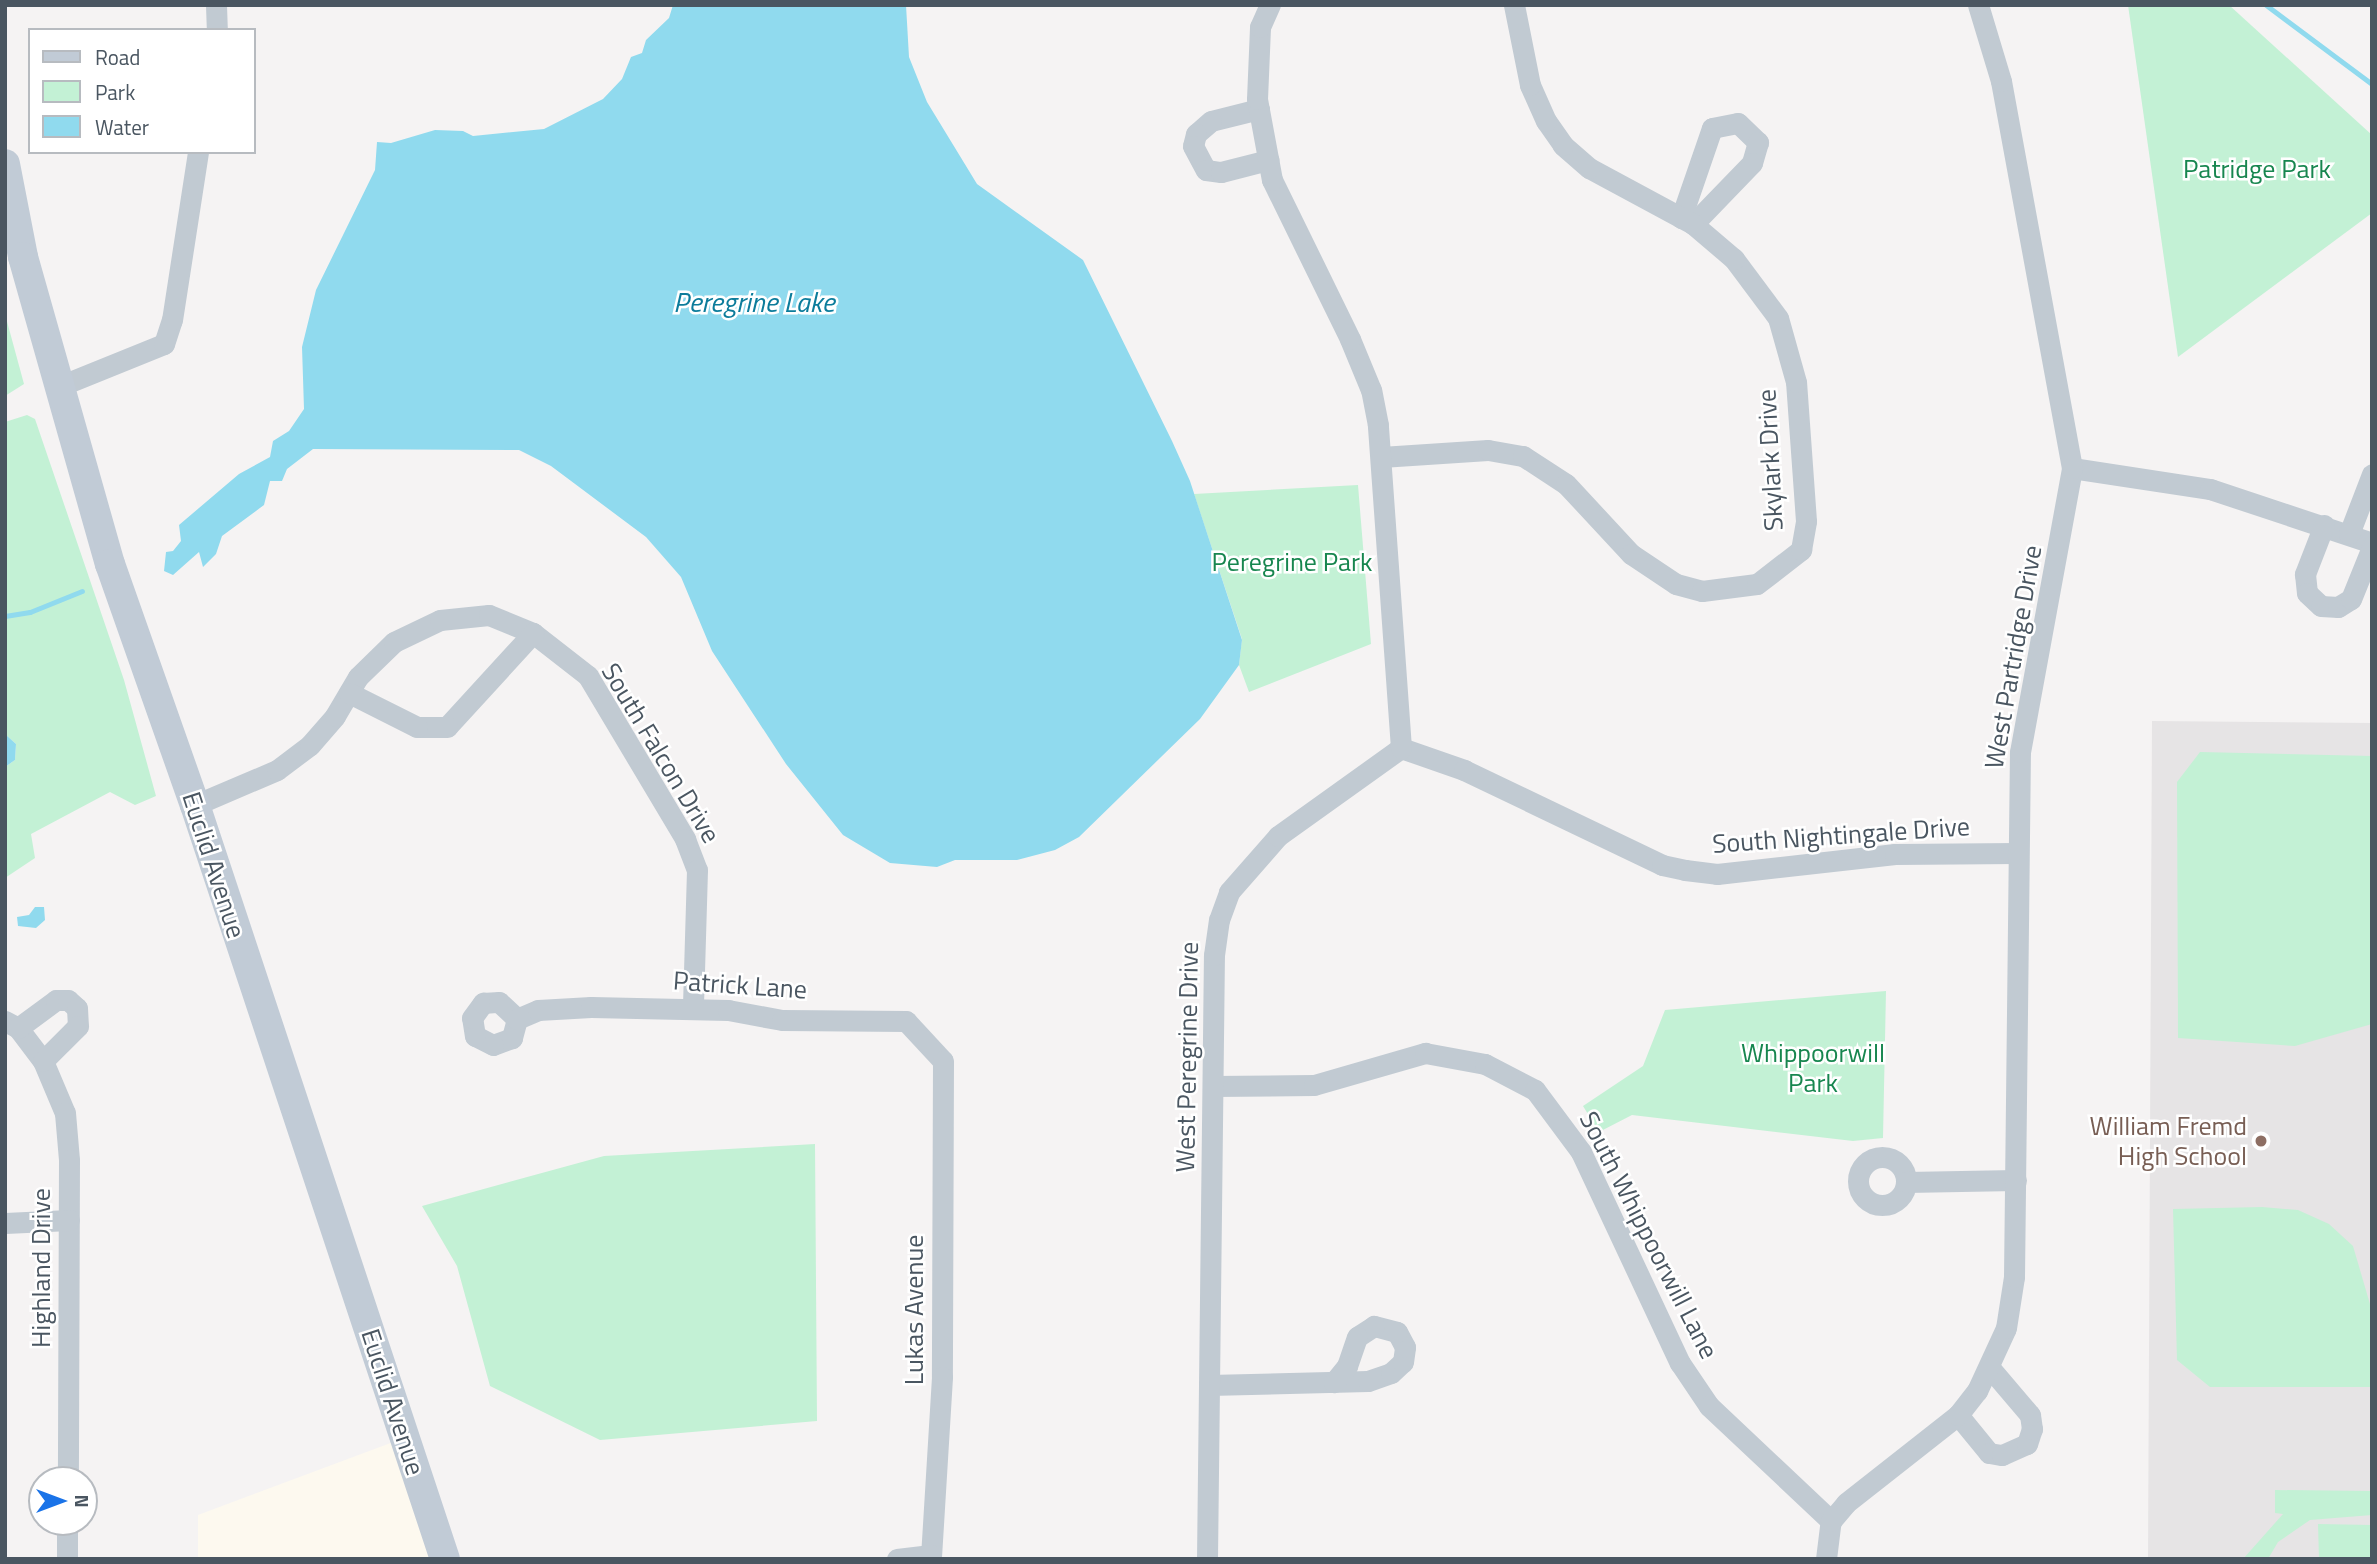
<!DOCTYPE html>
<style>
body{margin:0}
#map{position:relative;width:2377px;height:1564px;overflow:hidden;background:#f5f3f3;font-family:"Titillium Web",sans-serif}
div>[style]{position:absolute}
[style*='--x']{left:calc(var(--x)*1px);top:calc(var(--y)*1px);width:calc(var(--w)*1px);rotate:calc(var(--a)*1deg)}
.commercial>*{inset:0;background:#fdf9ef}
.education>*{inset:0;background:#e6e4e5}
.green>*{inset:0;background:#c3f1d5}
.water>*{inset:0;background:#90daee}
.stream>*{height:5px;margin:-2.5px;padding:0 2.5px;transform-origin:2.5px;border-radius:2.5px;background:#90daee}
.minor>*{height:21px;margin:-10.5px;padding:0 10.5px;transform-origin:10.5px;border-radius:10.5px;background:#c1cad2}
.minor>.ring{margin:-10.5px;padding:0;box-sizing:content-box;background:none;border:21px solid #c1cad2;border-radius:50%}
.secondary>*{height:30px;margin:-15px;padding:0 15px;transform-origin:15px;border-radius:15px;background:#c1cbd6}
.dots>*{width:19px;height:19px;translate:-50% -50%;box-sizing:border-box;border:4px solid #fff;border-radius:50%}
span{translate:-50% -50%;white-space:nowrap;text-align:center;line-height:1.15;-webkit-text-stroke:5px #fff;paint-order:stroke}
.park-label{font-size:26px;color:#17864f}
.street-label{font-size:26px;color:#4a5661}
.education-label{font-size:26px;color:#785e54}
.right{translate:-100% -50%;text-align:right}
.water-label{font-size:28px;color:#0c7c9b;font-style:italic}
.frame{position:absolute;inset:0;border:7px solid #4a5661;pointer-events:none}
.legend{position:absolute;left:28px;top:28px;width:228px;height:126px;box-sizing:border-box;background:#fff;border:2px solid #b7bbc0;margin:0;padding:9px 12px;list-style:none;font-size:21px;color:#4a5661}
.legend li{display:flex;align-items:center;gap:14px;height:35px}
.legend b{width:35px;border:2px solid #b7bbc0}
.north{position:absolute;left:28px;top:1466px;width:70px;height:70px;box-sizing:border-box;background:#fff;border:2px solid #b7bbc0;border-radius:50%;rotate:90deg;font-size:19px;font-weight:700;line-height:28px;text-align:center;color:#4a5661}
.north::after{content:'';display:block;margin:auto;width:24px;height:32px;background:#1a73e8;clip-path:polygon(50% 0,100% 100%,50% 72%,0 100%)}
</style>
<div id="map">
<div class="commercial">
<i style="clip-path:polygon(404px 1438px,445px 1559px,198px 1559px,198px 1515px)"></i>
</div>
<div class="education">
<i style="clip-path:polygon(2152px 721px,2372px 723px,2372px 1559px,2148px 1559px)"></i>
</div>
<div class="green">
<i style="clip-path:polygon(2128px 5px,2229px 5px,2372px 135px,2372px 213px,2178px 357px)"></i>
<i style="clip-path:polygon(5px 314px,24px 384px,5px 396px)"></i>
<i style="clip-path:polygon(27px 415px,35px 419px,124px 680px,156px 796px,135px 805px,110px 792px,31px 834px,35px 858px,5px 878px,5px 767px,15px 760px,16px 744px,5px 734px,5px 422px)"></i>
<i style="clip-path:polygon(1358px 485px,1371px 644px,1249px 692px,1239px 665px,1242px 639px,1194px 494px)"></i>
<i style="clip-path:polygon(2200px 752px,2372px 756px,2372px 1024px,2295px 1046px,2178px 1038px,2177px 782px)"></i>
<i style="clip-path:polygon(1886px 991px,1883px 1138px,1853px 1141px,1632px 1115px,1599px 1132px,1583px 1106px,1643px 1066px,1665px 1010px)"></i>
<i style="clip-path:polygon(815px 1144px,817px 1421px,600px 1440px,490px 1386px,457px 1266px,422px 1206px,604px 1156px)"></i>
<i style="clip-path:polygon(2262px 1207px,2298px 1210px,2329px 1224px,2353px 1246px,2372px 1311px,2372px 1387px,2210px 1387px,2177px 1360px,2173px 1209px)"></i>
<i style="clip-path:polygon(2275px 1490px,2372px 1491px,2372px 1515px,2310px 1520px,2278px 1542px,2268px 1559px,2243px 1559px,2283px 1514px,2275px 1513px)"></i>
<i style="clip-path:polygon(2318px 1524px,2372px 1525px,2372px 1559px,2319px 1559px)"></i>
</div>
<div class="water">
<i style="clip-path:polygon(673px 5px,906px 5px,909px 57px,927px 102px,977px 184px,1083px 260px,1172px 441px,1190px 481px,1242px 640px,1239px 665px,1200px 719px,1079px 837px,1055px 850px,1017px 860px,955px 860px,937px 867px,890px 863px,843px 835px,786px 764px,712px 651px,681px 577px,646px 537px,551px 466px,519px 450px,313px 449px,287px 469px,282px 481px,270px 481px,264px 505px,222px 536px,216px 554px,203px 567px,199px 552px,173px 575px,164px 571px,166px 552px,173px 551px,181px 541px,179px 525px,239px 474px,270px 457px,273px 441px,289px 431px,304px 409px,302px 347px,316px 290px,375px 170px,377px 142px,391px 143px,435px 130px,463px 131px,473px 136px,544px 129px,603px 99px,622px 79px,631px 57px,642px 53px,646px 40px,669px 18px)"></i>
<i style="clip-path:polygon(5px 734px,16px 744px,15px 760px,5px 767px)"></i>
<i style="clip-path:polygon(35px 907px,44px 907px,45px 920px,36px 928px,18px 926px,17px 917px,29px 915px)"></i>
</div>
<div class="stream">
<i style="--x:2266;--y:5;--w:132;--a:36.7"></i>
<i style="--x:5;--y:616;--w:25;--a:-9"></i>
<i style="--x:30;--y:612;--w:56;--a:-22"></i>
</div>
<div class="minor">
<i style="--x:216;--y:5;--w:25;--a:88"></i>
<i style="--x:1259;--y:109;--w:49;--a:166"></i>
<i style="--x:1211;--y:121;--w:20;--a:139"></i>
<i style="--x:1196;--y:134;--w:12;--a:104"></i>
<i style="--x:1193;--y:146;--w:27;--a:62"></i>
<i style="--x:1206;--y:170;--w:15;--a:8"></i>
<i style="--x:1221;--y:172;--w:49;--a:-14.3"></i>
<i style="--x:1681;--y:218;--w:95;--a:-71"></i>
<i style="--x:1712;--y:128;--w:26;--a:-11"></i>
<i style="--x:1738;--y:123;--w:28;--a:44"></i>
<i style="--x:1758;--y:142;--w:22;--a:106"></i>
<i style="--x:1752;--y:163;--w:85;--a:134"></i>
<i style="--x:60;--y:386;--w:112;--a:-22"></i>
<i style="--x:164;--y:344;--w:25;--a:-72"></i>
<i style="--x:172;--y:320;--w:170;--a:-81.2"></i>
<i style="--x:1381;--y:457;--w:107;--a:-3.7"></i>
<i style="--x:1488;--y:450;--w:36;--a:10"></i>
<i style="--x:1523;--y:456;--w:51;--a:33.1"></i>
<i style="--x:1566;--y:484;--w:96;--a:47.1"></i>
<i style="--x:1631;--y:554;--w:54;--a:33.7"></i>
<i style="--x:1676;--y:584;--w:27;--a:15"></i>
<i style="--x:1702;--y:591;--w:55;--a:-7.3"></i>
<i style="--x:1757;--y:584;--w:56;--a:-37.7"></i>
<i style="--x:1801;--y:550;--w:29;--a:-80"></i>
<i style="--x:1806;--y:521;--w:139;--a:-94.1"></i>
<i style="--x:1796;--y:382;--w:66;--a:-105.7"></i>
<i style="--x:1778;--y:318;--w:74;--a:-126.7"></i>
<i style="--x:1734;--y:259;--w:54;--a:-139.5"></i>
<i style="--x:1693;--y:224;--w:118;--a:-151.7"></i>
<i style="--x:1589;--y:168;--w:35;--a:-139"></i>
<i style="--x:1563;--y:145;--w:29;--a:-125"></i>
<i style="--x:1546;--y:121;--w:39;--a:-114"></i>
<i style="--x:1530;--y:85;--w:82;--a:-101.3"></i>
<i style="--x:2072;--y:468;--w:140;--a:8.7"></i>
<i style="--x:2210;--y:489;--w:171;--a:18.4"></i>
<i style="--x:2324;--y:525;--w:53;--a:111.2"></i>
<i style="--x:2305;--y:574;--w:19;--a:84"></i>
<i style="--x:2307;--y:593;--w:19;--a:43"></i>
<i style="--x:2321;--y:606;--w:17;--a:3"></i>
<i style="--x:2338;--y:607;--w:15;--a:-32"></i>
<i style="--x:2351;--y:599;--w:56;--a:-68"></i>
<i style="--x:2349;--y:534;--w:64;--a:-69"></i>
<i style="--x:533;--y:633;--w:70;--a:38"></i>
<i style="--x:588;--y:676;--w:190;--a:59.2"></i>
<i style="--x:685;--y:839;--w:33;--a:69"></i>
<i style="--x:697;--y:870;--w:138;--a:91.7"></i>
<i style="--x:1401;--y:748;--w:67;--a:19.2"></i>
<i style="--x:1464;--y:770;--w:220;--a:25.6"></i>
<i style="--x:1662;--y:865;--w:24;--a:12"></i>
<i style="--x:1685;--y:870;--w:32;--a:7"></i>
<i style="--x:1717;--y:874;--w:179;--a:-6.4"></i>
<i style="--x:1895;--y:854;--w:122;--a:-0.5"></i>
<i style="--x:195;--y:805;--w:89;--a:-23.1"></i>
<i style="--x:277;--y:770;--w:41;--a:-37.1"></i>
<i style="--x:310;--y:745;--w:38;--a:-49"></i>
<i style="--x:335;--y:716;--w:45;--a:-59.5"></i>
<i style="--x:358;--y:677;--w:50;--a:-44.2"></i>
<i style="--x:394;--y:642;--w:51;--a:-25.6"></i>
<i style="--x:440;--y:620;--w:49;--a:-5.8"></i>
<i style="--x:489;--y:615;--w:48;--a:22.2"></i>
<i style="--x:533;--y:633;--w:127;--a:132.5"></i>
<i style="--x:447;--y:727;--w:30;--a:180"></i>
<i style="--x:417;--y:727;--w:76;--a:-153.4"></i>
<i style="--x:517;--y:1019;--w:20;--a:105"></i>
<i style="--x:512;--y:1038;--w:20;--a:160"></i>
<i style="--x:493;--y:1045;--w:20;--a:-153"></i>
<i style="--x:475;--y:1036;--w:18;--a:-99"></i>
<i style="--x:472;--y:1018;--w:19;--a:-54"></i>
<i style="--x:483;--y:1003;--w:16;--a:-4"></i>
<i style="--x:499;--y:1002;--w:25;--a:43"></i>
<i style="--x:517;--y:1019;--w:23;--a:-23"></i>
<i style="--x:538;--y:1010;--w:53;--a:-3.2"></i>
<i style="--x:591;--y:1007;--w:137;--a:1.3"></i>
<i style="--x:728;--y:1010;--w:55;--a:10.5"></i>
<i style="--x:782;--y:1020;--w:124;--a:0.5"></i>
<i style="--x:906;--y:1021;--w:54;--a:47.2"></i>
<i style="--x:943;--y:1061;--w:316;--a:90.2"></i>
<i style="--x:942;--y:1377;--w:182;--a:93.5"></i>
<i style="--x:5;--y:1021;--w:15;--a:28"></i>
<i style="--x:18;--y:1028;--w:41;--a:52.9"></i>
<i style="--x:43;--y:1061;--w:56;--a:67.1"></i>
<i style="--x:65;--y:1113;--w:47;--a:85.1"></i>
<i style="--x:69;--y:1160;--w:320;--a:90.2"></i>
<i style="--x:18;--y:1028;--w:47;--a:-36.4"></i>
<i style="--x:56;--y:1000;--w:12;--a:0"></i>
<i style="--x:68;--y:1000;--w:12;--a:42"></i>
<i style="--x:77;--y:1008;--w:18;--a:87"></i>
<i style="--x:78;--y:1026;--w:49;--a:135"></i>
<i style="--x:1213;--y:1086;--w:101;--a:-0.6"></i>
<i style="--x:1314;--y:1085;--w:116;--a:-16.1"></i>
<i style="--x:1425;--y:1053;--w:61;--a:10.4"></i>
<i style="--x:1485;--y:1064;--w:56;--a:27.5"></i>
<i style="--x:1535;--y:1090;--w:77;--a:53.4"></i>
<i style="--x:1581;--y:1152;--w:233;--a:64.9"></i>
<i style="--x:1680;--y:1363;--w:52;--a:56"></i>
<i style="--x:1709;--y:1406;--w:168;--a:43.3"></i>
<i class="ring" style="left:1858px;top:1157px;width:27px;height:27px"></i>
<i style="--x:1906;--y:1182;--w:110;--a:-1"></i>
<i style="--x:5;--y:1223;--w:64;--a:-2.7"></i>
<i style="--x:1209;--y:1385;--w:159;--a:-1.4"></i>
<i style="--x:1368;--y:1381;--w:24;--a:-19"></i>
<i style="--x:1391;--y:1373;--w:16;--a:-43"></i>
<i style="--x:1403;--y:1362;--w:15;--a:-82"></i>
<i style="--x:1405;--y:1347;--w:17;--a:-118"></i>
<i style="--x:1397;--y:1332;--w:24;--a:-165"></i>
<i style="--x:1374;--y:1326;--w:20;--a:147"></i>
<i style="--x:1357;--y:1337;--w:31;--a:109"></i>
<i style="--x:1347;--y:1366;--w:21;--a:129"></i>
<i style="--x:1958;--y:1415;--w:49;--a:50.8"></i>
<i style="--x:1989;--y:1453;--w:13;--a:9"></i>
<i style="--x:2002;--y:1455;--w:27;--a:-24"></i>
<i style="--x:2027;--y:1444;--w:16;--a:-72"></i>
<i style="--x:2032;--y:1429;--w:14;--a:-98"></i>
<i style="--x:2030;--y:1415;--w:62;--a:-130.4"></i>
<i style="--x:67;--y:1559;--w:37;--a:-90"></i>
<i style="--x:897;--y:1559;--w:34;--a:-7"></i>
<i style="--x:1207;--y:1559;--w:604;--a:-89.34"></i>
<i style="--x:1214;--y:955;--w:35;--a:-82"></i>
<i style="--x:1219;--y:920;--w:30;--a:-70"></i>
<i style="--x:1229;--y:892;--w:74;--a:-48.8"></i>
<i style="--x:1278;--y:836;--w:151;--a:-35.6"></i>
<i style="--x:1401;--y:748;--w:324;--a:-94.1"></i>
<i style="--x:1378;--y:425;--w:36;--a:-101"></i>
<i style="--x:1371;--y:390;--w:55;--a:-112.4"></i>
<i style="--x:1350;--y:339;--w:177;--a:-116.1"></i>
<i style="--x:1272;--y:180;--w:82;--a:-100.5"></i>
<i style="--x:1257;--y:99;--w:72;--a:-87.6"></i>
<i style="--x:1260;--y:27;--w:24;--a:-66"></i>
<i style="--x:1826;--y:1559;--w:38;--a:-83"></i>
<i style="--x:1831;--y:1521;--w:23;--a:-50"></i>
<i style="--x:1846;--y:1503;--w:142;--a:-38.2"></i>
<i style="--x:1958;--y:1415;--w:31;--a:-52"></i>
<i style="--x:1977;--y:1391;--w:69;--a:-65.3"></i>
<i style="--x:2006;--y:1328;--w:52;--a:-81.1"></i>
<i style="--x:2014;--y:1277;--w:525;--a:-89.35"></i>
<i style="--x:2020;--y:752;--w:289;--a:-79.6"></i>
<i style="--x:2072;--y:468;--w:393;--a:-100.4"></i>
<i style="--x:2001;--y:81;--w:79;--a:-106.8"></i>
</div>
<div class="secondary">
<i style="--x:5;--y:164;--w:95;--a:79"></i>
<i style="--x:23;--y:257;--w:319;--a:74.2"></i>
<i style="--x:110;--y:564;--w:256;--a:70.6"></i>
<i style="--x:195;--y:805;--w:794;--a:71.66"></i>
</div>
<div class="dots">
<i style="left:2261px;top:1141px;background:#8d6e63"></i>
</div>
<div class="park-label">
<span style="left:2257px;top:169px">Patridge Park</span>
<span style="left:1292px;top:562px">Peregrine Park</span>
<span style="left:1813px;top:1068px">Whippoorwill<br>Park</span>
</div>
<div class="street-label">
<span style="left:1770px;top:460px;rotate:-93deg">Skylark Drive</span>
<span style="left:2013px;top:657px;rotate:-80deg">West Partridge Drive</span>
<span style="left:661px;top:753px;rotate:59deg">South Falcon Drive</span>
<span style="left:1841px;top:835px;rotate:-4deg">South Nightingale Drive</span>
<span style="left:214px;top:865px;rotate:72deg">Euclid Avenue</span>
<span style="left:740px;top:985px;rotate:4deg">Patrick Lane</span>
<span style="left:1187px;top:1057px;rotate:-89deg">West Peregrine Drive</span>
<span style="left:1649px;top:1235px;rotate:63deg">South Whippoorwill Lane</span>
<span style="left:41px;top:1268px;rotate:-90deg">Highland Drive</span>
<span style="left:914px;top:1310px;rotate:-90deg">Lukas Avenue</span>
<span style="left:393px;top:1402px;rotate:72deg">Euclid Avenue</span>
</div>
<div class="education-label">
<span class="right" style="left:2247px;top:1141px">William Fremd<br>High School</span>
</div>
<div class="water-label">
<span style="left:754px;top:302px">Peregrine Lake</span>
</div>
<div class="frame"></div>
<ul class="legend">
<li><b style="height:9px;background:#c1cbd6"></b>Road</li>
<li><b style="height:19px;background:#c3f1d5"></b>Park</li>
<li><b style="height:19px;background:#90daee"></b>Water</li>
</ul>
<div class="north">N</div>
</div>
